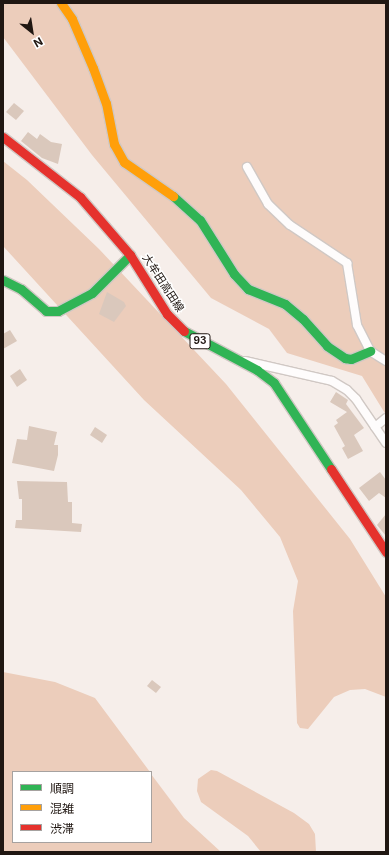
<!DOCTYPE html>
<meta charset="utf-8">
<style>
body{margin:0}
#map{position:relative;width:389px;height:855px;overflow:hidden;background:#f6eeea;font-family:Inter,"Noto Sans JP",sans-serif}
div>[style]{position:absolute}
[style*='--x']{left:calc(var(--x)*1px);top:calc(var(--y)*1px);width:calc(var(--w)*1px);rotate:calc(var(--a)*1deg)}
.green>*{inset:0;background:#eccdbb}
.building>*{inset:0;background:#dac8bc}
.roads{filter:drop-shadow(1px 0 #d0c8c4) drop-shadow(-1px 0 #d0c8c4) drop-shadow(0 1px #d0c8c4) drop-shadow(0 -1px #d0c8c4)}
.street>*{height:8px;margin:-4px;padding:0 4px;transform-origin:4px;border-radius:4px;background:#fefcfc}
.fast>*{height:9px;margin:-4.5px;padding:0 4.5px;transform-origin:4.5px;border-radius:4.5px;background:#30b455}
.slow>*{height:9px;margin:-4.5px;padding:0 4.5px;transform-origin:4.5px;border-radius:4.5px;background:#ff9f0a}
.jam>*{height:9px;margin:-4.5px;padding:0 4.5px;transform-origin:4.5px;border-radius:4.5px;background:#e5322d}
span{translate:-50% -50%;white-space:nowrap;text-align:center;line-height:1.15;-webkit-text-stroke:3px #fff;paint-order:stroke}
.shield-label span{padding:1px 3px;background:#fff;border:1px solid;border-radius:3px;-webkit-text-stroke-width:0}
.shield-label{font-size:10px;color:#201712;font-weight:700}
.street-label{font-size:11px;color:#201712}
.frame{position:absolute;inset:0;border:4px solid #201712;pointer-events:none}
.legend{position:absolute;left:12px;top:771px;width:140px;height:72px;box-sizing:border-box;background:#fff;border:1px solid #a6a2a0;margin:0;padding:5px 7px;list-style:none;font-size:12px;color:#201712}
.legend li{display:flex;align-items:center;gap:8px;height:20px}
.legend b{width:20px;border:1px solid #a6a2a0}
.north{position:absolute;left:12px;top:12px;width:40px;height:40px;-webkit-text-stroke:3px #fff;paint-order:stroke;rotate:150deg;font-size:11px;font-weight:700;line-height:16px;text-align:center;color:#201712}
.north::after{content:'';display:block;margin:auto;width:14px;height:18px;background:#201712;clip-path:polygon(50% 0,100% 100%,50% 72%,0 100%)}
</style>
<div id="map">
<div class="green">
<i style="clip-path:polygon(3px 3px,386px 3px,386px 415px,362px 376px,287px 353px,269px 329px,211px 298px,92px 155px,3px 37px)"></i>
<i style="clip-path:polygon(3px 161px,27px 180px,99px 249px,226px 384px,350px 539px,386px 597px,386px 697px,365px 689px,350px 690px,334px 697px,308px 729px,300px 728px,297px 723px,293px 611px,298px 581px,280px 537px,241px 490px,144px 400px,3px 246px)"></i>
<i style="clip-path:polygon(3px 672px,55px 682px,95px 698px,150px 772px,13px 772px,13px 842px,151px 842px,151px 774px,184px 818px,221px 852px,3px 852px)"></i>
<i style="clip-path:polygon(211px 770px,217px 771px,294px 813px,309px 824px,315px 834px,316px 852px,261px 852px,248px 836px,201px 802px,197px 791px,198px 779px)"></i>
</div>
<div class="building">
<i style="clip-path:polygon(14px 103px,24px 111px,16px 120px,6px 112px)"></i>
<i style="clip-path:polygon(28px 132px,37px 139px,40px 134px,51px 142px,62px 144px,58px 164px,42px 158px,21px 141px)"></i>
<i style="clip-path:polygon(107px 292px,124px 302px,126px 306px,114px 322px,99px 314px)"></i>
<i style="clip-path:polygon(10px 330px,17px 341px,3px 349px,3px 334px)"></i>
<i style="clip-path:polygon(20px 369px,27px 380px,17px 387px,10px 376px)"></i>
<i style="clip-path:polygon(336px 392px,348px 400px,346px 404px,364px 428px,354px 435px,363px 451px,348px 459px,342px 448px,345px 446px,334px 426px,338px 423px,336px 420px,347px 412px,330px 402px)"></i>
<i style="clip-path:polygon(29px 426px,57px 432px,54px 445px,58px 445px,58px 455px,54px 471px,12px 463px,17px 439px,27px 440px)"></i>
<i style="clip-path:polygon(95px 427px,107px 435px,102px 443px,90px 435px)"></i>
<i style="clip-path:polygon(380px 472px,386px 480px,386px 498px,379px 493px,369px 501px,359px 488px)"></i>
<i style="clip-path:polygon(17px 481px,67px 482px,68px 502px,72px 502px,72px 523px,82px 524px,81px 532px,15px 528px,16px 520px,22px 520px,22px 499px,19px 499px)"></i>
<i style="clip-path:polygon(386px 514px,386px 536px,377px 525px)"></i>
<i style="clip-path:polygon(152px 680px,161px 687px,156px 693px,147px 686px)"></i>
</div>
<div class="roads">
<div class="street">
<i style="--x:247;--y:167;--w:43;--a:60.4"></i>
<i style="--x:268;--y:204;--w:30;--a:44"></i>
<i style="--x:290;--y:225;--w:69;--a:33.7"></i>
<i style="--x:347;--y:263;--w:63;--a:80.8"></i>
<i style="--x:357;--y:325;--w:29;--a:63"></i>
<i style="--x:370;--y:351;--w:19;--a:32"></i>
<i style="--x:245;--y:361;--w:89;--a:12.9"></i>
<i style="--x:332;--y:381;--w:17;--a:31"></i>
<i style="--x:347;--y:390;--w:13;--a:45"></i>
<i style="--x:356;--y:399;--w:53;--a:55.7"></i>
<i style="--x:375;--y:427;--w:14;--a:-39"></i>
</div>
<div class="fast">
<i style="--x:173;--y:196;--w:36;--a:42"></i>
<i style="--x:200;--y:220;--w:64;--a:57.8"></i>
<i style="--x:234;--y:274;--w:21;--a:47"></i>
<i style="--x:248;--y:289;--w:40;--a:22"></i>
<i style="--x:285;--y:304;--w:23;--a:40"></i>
<i style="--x:303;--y:319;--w:36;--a:48"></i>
<i style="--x:327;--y:346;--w:22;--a:34"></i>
<i style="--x:345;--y:358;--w:6;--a:9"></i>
<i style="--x:351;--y:359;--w:21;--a:-23"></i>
<i style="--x:3;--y:280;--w:20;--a:27"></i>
<i style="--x:21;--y:289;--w:33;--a:41"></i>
<i style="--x:46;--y:311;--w:12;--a:0"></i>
<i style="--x:58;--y:311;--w:38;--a:-28"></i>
<i style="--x:92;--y:293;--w:54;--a:-45"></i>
<i style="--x:184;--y:331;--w:83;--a:28.1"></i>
<i style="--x:257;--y:370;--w:21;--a:37"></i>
<i style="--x:274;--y:383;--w:103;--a:56.5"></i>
</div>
<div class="slow">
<i style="--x:61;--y:3;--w:19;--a:55"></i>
<i style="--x:72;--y:19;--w:53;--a:66.8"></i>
<i style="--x:93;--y:68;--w:37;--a:70"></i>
<i style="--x:106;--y:103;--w:42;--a:79"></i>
<i style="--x:114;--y:144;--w:21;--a:61"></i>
<i style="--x:124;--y:162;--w:60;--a:34.8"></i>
</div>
<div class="jam">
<i style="--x:3;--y:137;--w:98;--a:37.9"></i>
<i style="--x:80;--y:197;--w:77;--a:49.2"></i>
<i style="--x:130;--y:255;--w:70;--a:57.9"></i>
<i style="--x:167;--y:314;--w:24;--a:45"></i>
<i style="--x:331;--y:469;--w:100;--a:56.5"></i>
</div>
</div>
<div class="shield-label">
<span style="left:200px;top:341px">93</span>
</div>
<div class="street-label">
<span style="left:163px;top:283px;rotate:57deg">大牟田高田線</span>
</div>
<div class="frame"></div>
<ul class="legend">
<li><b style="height:5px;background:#30b455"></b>順調</li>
<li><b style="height:5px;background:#ff9f0a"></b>混雑</li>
<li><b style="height:5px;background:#e5322d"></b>渋滞</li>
</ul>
<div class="north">N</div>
</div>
